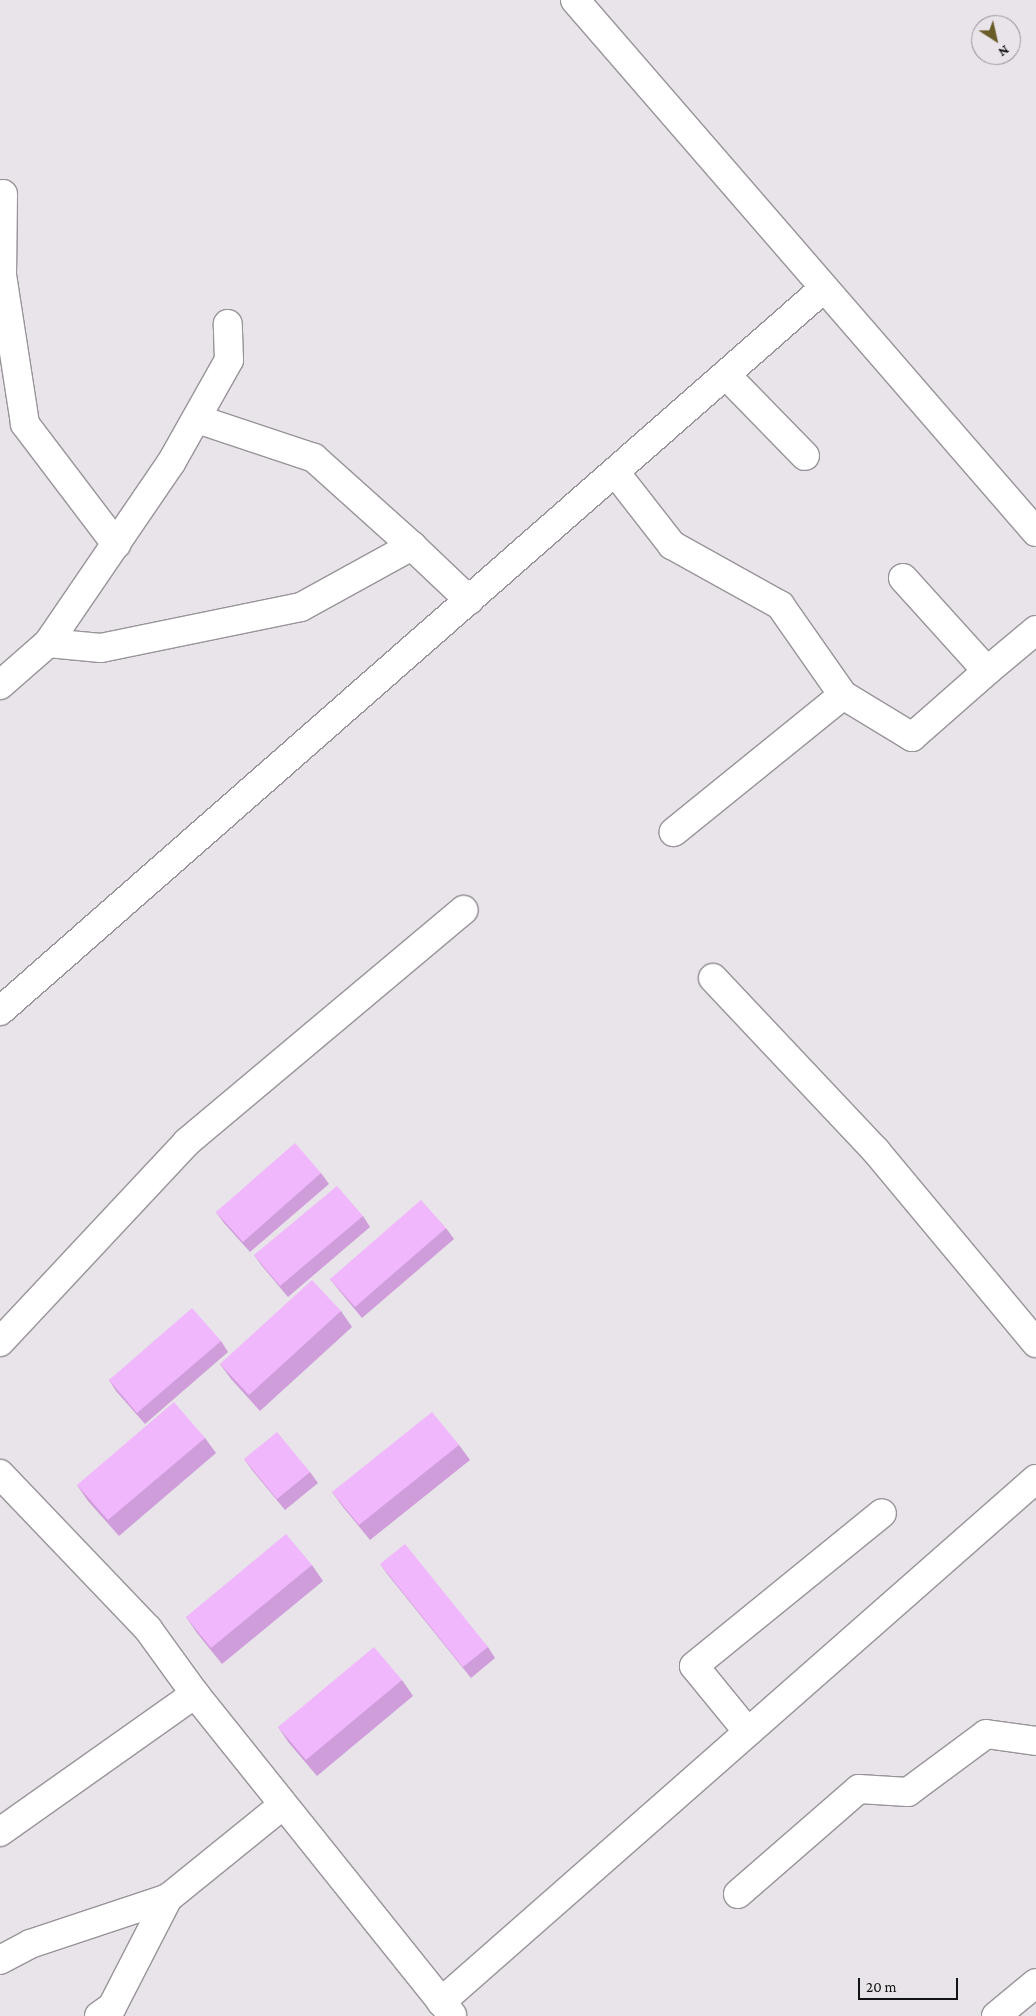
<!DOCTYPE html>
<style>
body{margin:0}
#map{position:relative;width:1036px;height:2016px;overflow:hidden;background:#e8e4e9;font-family:"Crimson Pro",serif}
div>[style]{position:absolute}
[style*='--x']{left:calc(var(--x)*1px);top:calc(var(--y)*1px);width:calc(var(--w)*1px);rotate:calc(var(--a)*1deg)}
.roads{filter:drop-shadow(1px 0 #989499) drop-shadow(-1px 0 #989499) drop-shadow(0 1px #989499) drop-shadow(0 -1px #989499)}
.minor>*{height:28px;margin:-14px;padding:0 14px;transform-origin:14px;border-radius:14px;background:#fff}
.wall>*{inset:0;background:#ce9dda}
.building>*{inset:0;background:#f0b7fd}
span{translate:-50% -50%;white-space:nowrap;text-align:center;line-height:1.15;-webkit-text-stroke:4px #e8e4e9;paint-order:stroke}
.north{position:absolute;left:971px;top:15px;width:50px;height:50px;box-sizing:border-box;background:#e8e4e9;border:1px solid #939094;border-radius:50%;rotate:145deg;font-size:14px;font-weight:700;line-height:20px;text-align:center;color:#131214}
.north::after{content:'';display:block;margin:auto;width:18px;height:22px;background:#685c29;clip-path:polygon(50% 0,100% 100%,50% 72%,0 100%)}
.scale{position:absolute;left:858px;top:1978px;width:100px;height:22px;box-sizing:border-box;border:2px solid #131214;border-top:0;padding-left:6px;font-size:15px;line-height:18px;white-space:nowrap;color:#131214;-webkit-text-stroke:4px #e8e4e9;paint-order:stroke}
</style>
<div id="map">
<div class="roads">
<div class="minor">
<i style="--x:575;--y:0;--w:704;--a:49.09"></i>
<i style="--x:3;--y:194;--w:81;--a:90.7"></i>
<i style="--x:2;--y:275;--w:151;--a:81.2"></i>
<i style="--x:25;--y:424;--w:151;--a:52.8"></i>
<i style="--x:726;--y:375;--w:113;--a:45.7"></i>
<i style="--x:197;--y:419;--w:123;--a:18.4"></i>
<i style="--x:314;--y:458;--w:132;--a:41.9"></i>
<i style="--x:615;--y:472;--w:93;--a:52"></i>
<i style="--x:672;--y:545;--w:124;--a:29.1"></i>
<i style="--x:780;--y:605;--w:110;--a:55"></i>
<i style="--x:843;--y:695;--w:218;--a:141"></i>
<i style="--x:903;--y:578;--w:125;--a:47.9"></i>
<i style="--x:987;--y:671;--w:64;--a:-39.9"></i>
<i style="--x:48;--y:643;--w:53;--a:5.4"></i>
<i style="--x:101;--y:648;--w:204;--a:-11.6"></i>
<i style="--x:301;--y:607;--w:127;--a:-28.8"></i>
<i style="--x:412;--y:546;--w:79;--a:43.5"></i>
<i style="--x:0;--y:685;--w:64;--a:-41.2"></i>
<i style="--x:48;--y:643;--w:218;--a:-55.7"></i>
<i style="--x:171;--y:463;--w:118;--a:-60.6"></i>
<i style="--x:229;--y:360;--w:36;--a:-92"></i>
<i style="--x:843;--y:695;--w:81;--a:31.3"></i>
<i style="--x:912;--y:737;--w:100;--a:-41.3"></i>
<i style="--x:713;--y:978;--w:238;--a:46.7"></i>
<i style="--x:876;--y:1151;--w:250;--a:50.2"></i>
<i style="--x:0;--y:1011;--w:1095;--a:-41.26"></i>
<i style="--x:0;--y:1342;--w:274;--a:-46.9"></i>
<i style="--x:187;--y:1142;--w:361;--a:-40"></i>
<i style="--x:0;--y:1474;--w:214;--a:46.3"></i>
<i style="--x:148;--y:1629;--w:80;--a:54.1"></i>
<i style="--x:195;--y:1694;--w:411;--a:51.3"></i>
<i style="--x:748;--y:1732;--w:85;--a:-129.3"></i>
<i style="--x:694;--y:1666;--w:242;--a:-39.1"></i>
<i style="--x:0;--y:1832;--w:239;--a:-35.3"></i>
<i style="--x:738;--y:1894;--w:160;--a:-41"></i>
<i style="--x:859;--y:1789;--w:49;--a:3.5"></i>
<i style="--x:908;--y:1792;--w:97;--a:-36.6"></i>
<i style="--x:986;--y:1734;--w:50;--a:8"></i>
<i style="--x:0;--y:1960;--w:34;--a:-28"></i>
<i style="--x:30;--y:1944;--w:145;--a:-18.4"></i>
<i style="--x:168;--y:1898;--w:148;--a:-39"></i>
<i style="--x:441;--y:2002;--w:792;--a:-41.32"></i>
<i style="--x:99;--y:2016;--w:16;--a:-35"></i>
<i style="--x:112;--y:2007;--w:123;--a:-62.8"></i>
<i style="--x:996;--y:2016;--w:52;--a:-39.5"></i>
</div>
</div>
<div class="wall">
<i style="clip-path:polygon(321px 1173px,329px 1184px,250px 1252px,224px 1223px,216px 1212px)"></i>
<i style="clip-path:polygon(363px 1216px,370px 1227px,288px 1297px,262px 1266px,254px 1255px)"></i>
<i style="clip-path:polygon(446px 1228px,454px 1239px,362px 1318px,338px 1289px,330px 1279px)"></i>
<i style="clip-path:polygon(341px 1311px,352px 1327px,260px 1411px,231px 1379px,220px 1364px)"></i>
<i style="clip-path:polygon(221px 1341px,228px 1352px,145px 1424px,116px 1391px,109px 1380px)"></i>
<i style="clip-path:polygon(205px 1438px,216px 1453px,119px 1536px,88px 1501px,77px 1485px)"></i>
<i style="clip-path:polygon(459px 1445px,470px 1460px,370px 1540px,343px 1507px,332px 1492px)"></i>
<i style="clip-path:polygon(244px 1459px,310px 1472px,318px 1483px,285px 1510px,252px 1470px)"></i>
<i style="clip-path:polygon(380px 1564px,488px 1647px,495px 1658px,471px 1678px,388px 1575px)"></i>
<i style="clip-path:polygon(312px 1565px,323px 1581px,222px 1664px,197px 1633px,186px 1617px)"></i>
<i style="clip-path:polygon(402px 1680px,413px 1696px,317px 1776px,289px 1743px,278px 1727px)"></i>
</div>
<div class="building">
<i style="clip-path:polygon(295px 1143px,321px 1173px,243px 1242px,216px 1212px)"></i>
<i style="clip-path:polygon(337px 1186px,363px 1216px,280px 1286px,254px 1255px)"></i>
<i style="clip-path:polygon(421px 1200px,446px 1228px,355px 1307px,330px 1279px)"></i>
<i style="clip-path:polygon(312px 1280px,341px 1311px,249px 1395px,220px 1364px)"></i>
<i style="clip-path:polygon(192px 1308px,221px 1341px,137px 1413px,109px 1380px)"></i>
<i style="clip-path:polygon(174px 1402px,205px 1438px,108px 1520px,77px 1485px)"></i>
<i style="clip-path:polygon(432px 1412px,459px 1445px,359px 1525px,332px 1492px)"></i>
<i style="clip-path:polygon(277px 1432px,310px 1472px,277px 1499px,244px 1459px)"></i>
<i style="clip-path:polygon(286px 1534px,312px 1565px,211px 1648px,186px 1617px)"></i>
<i style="clip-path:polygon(405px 1544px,488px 1647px,463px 1667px,380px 1564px)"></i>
<i style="clip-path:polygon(374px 1647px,402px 1680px,306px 1760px,278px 1727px)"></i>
</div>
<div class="north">N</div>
<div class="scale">20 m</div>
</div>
